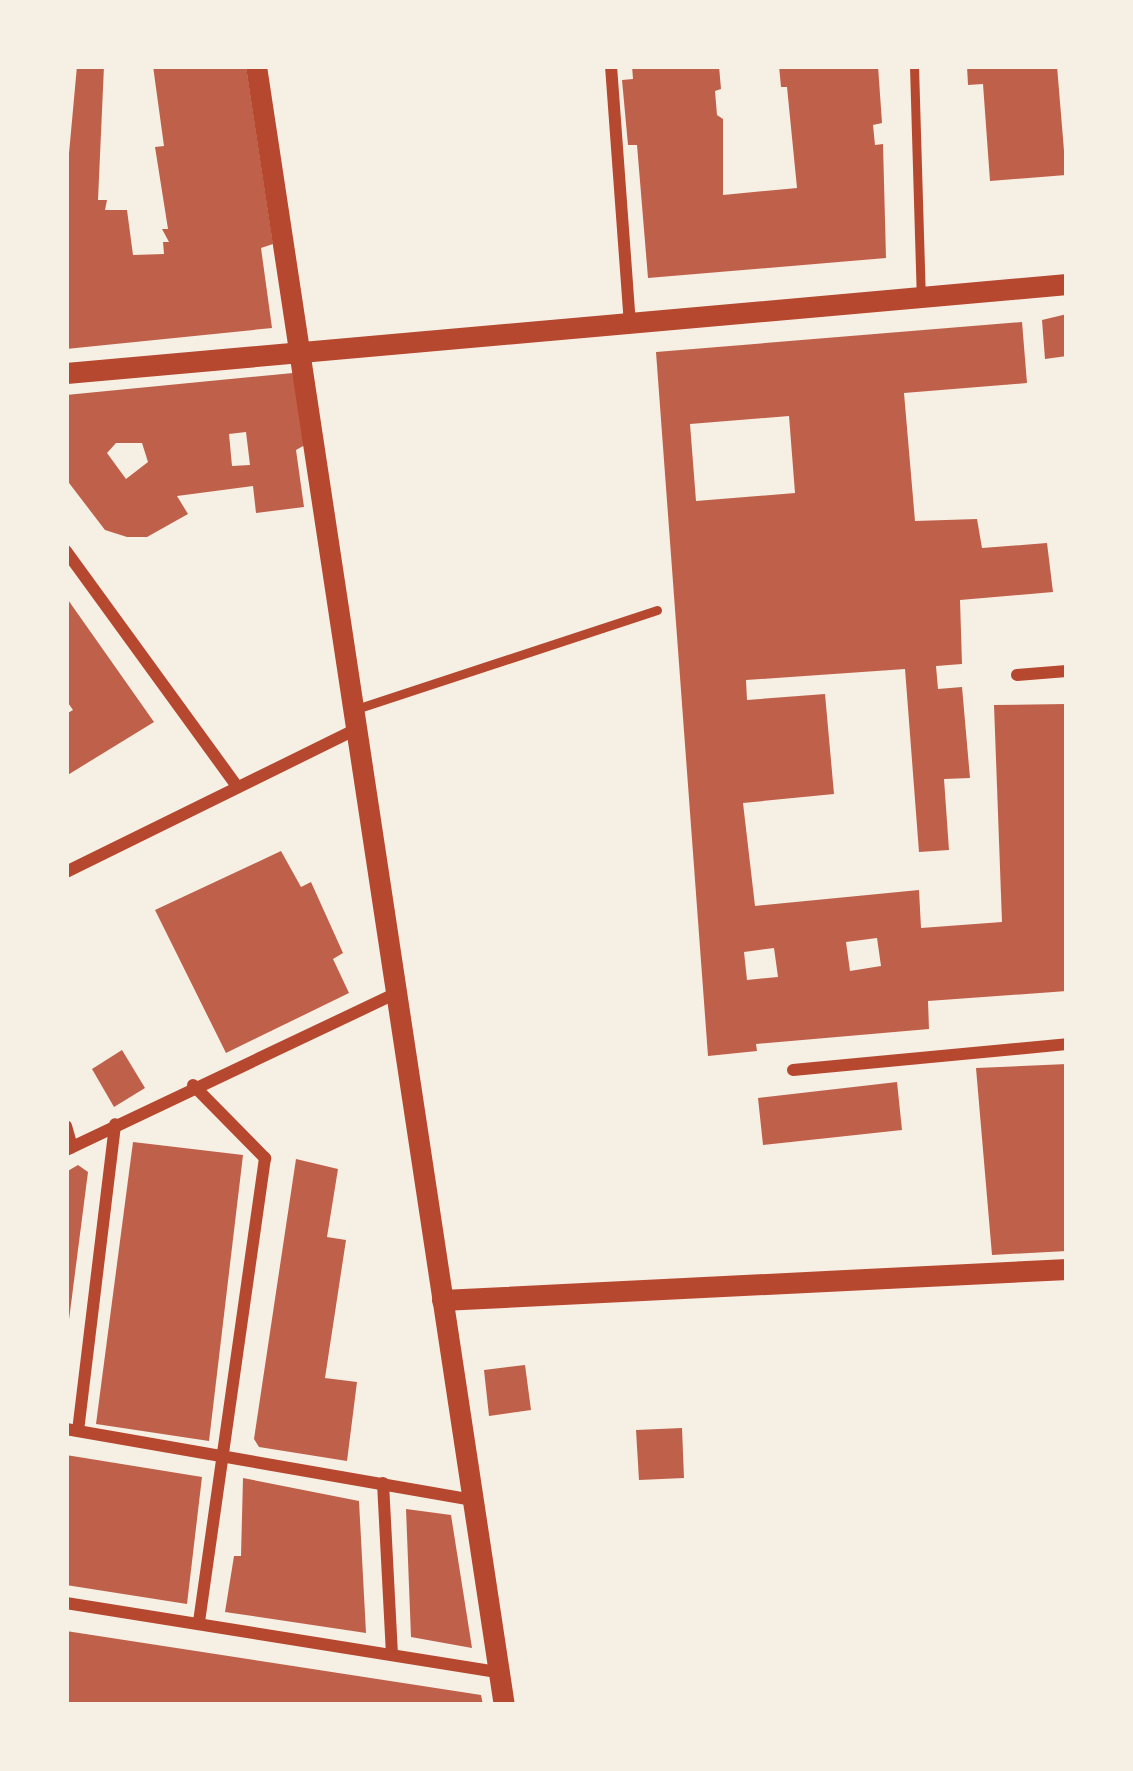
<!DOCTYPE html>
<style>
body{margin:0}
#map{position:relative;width:1133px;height:1771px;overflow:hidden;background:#f6efe4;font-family:"Titillium Web",sans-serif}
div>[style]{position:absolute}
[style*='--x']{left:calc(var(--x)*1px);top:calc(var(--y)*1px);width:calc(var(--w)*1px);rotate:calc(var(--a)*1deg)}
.building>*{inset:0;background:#bf614a}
.service>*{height:9px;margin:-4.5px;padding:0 4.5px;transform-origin:4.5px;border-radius:4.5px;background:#b5482f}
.minor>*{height:12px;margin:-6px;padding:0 6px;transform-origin:6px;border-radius:6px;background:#b5482f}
.tertiary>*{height:21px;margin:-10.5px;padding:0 10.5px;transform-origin:10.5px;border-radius:10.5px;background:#b5482f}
span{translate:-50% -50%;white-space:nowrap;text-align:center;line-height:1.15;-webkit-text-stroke:12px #f6efe4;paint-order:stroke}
.frame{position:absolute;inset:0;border:69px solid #f6efe4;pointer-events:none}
</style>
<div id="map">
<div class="building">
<i style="clip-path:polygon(77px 66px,104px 66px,98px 200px,107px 200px,105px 210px,127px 210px,133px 255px,164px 254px,163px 242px,169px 242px,162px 229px,168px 229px,155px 147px,164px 146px,153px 66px,246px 66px,273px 244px,261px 248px,272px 328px,66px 349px,66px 186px)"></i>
<i style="clip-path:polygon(632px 66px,719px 66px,721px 89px,715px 91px,717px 115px,723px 119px,723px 195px,797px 188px,787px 87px,781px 87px,779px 66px,878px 66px,882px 123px,873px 125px,875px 145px,883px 144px,886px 258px,648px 278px,637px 145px,628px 145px,622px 80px,633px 79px)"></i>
<i style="clip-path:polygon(967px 66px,1057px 66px,1066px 175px,990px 181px,983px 84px,968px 85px)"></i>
<i style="clip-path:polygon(1067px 314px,1067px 356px,1045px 359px,1042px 320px)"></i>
<i style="clip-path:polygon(evenodd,1022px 322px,1027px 383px,904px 393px,915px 521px,977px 519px,982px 548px,1047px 543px,1053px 592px,960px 600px,962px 664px,936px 666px,938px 689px,962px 687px,970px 778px,944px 779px,949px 850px,919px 852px,905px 669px,746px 680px,747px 700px,825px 694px,834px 794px,743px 803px,755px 906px,919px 890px,921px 928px,1002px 922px,994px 705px,1067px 704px,1067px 991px,928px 1001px,929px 1029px,756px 1044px,757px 1051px,708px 1056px,656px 352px,1022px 322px,789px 416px,795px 493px,696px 501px,690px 424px,789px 416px,1022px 322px,877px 938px,881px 966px,850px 971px,846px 942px,877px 938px,1022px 322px,774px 948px,778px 977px,747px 980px,744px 952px,774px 948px)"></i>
<i style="clip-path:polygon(evenodd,293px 373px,305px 445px,296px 450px,304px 507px,256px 513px,253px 486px,177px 496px,188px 514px,147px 537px,127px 537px,105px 530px,66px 479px,66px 395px,293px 373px,246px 432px,250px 465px,232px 466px,229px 434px,246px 432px,293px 373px,116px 443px,142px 443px,148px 462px,126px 479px,107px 453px,116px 443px)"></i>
<i style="clip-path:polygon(66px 597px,154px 722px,66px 776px,66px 714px,73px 710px,66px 700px)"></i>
<i style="clip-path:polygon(281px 851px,301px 887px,311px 882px,343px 953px,333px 959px,349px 993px,226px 1053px,155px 910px)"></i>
<i style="clip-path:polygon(122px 1050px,145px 1088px,114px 1107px,92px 1069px)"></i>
<i style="clip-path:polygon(1067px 1064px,1067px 1251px,992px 1255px,976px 1068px)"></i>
<i style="clip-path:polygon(897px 1082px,902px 1130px,763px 1145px,758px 1098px)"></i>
<i style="clip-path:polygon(133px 1142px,243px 1155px,209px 1441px,96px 1424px)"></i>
<i style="clip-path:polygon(296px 1159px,338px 1169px,327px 1237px,346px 1240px,325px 1378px,357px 1382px,347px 1461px,259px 1447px,254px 1439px)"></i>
<i style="clip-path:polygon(78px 1165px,88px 1172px,66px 1343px,66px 1172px)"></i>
<i style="clip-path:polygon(525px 1365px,531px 1410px,489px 1416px,484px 1370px)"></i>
<i style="clip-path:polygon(682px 1428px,684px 1478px,639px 1480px,636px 1430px)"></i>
<i style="clip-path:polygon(66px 1455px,202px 1477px,187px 1604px,66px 1585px)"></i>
<i style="clip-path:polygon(243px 1478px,359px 1501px,366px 1633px,225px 1612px,234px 1556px,241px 1556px)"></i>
<i style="clip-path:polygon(406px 1509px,451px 1515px,472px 1648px,411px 1637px)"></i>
<i style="clip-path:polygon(66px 1631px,481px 1695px,483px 1705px,66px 1705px)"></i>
</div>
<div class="service">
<i style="--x:914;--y:66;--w:231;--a:88.3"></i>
<i style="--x:353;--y:710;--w:320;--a:-18.2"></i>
</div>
<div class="minor">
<i style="--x:611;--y:66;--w:258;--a:85.8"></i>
<i style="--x:66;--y:551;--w:288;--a:54"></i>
<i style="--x:1017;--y:675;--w:50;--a:-4.6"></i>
<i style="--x:66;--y:872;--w:324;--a:-26.2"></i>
<i style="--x:793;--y:1070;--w:275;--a:-5.4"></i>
<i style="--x:193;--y:1085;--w:103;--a:45.4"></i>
<i style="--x:265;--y:1158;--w:470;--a:98.1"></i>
<i style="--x:66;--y:1126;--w:22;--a:74"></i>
<i style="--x:66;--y:1150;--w:365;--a:-25.4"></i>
<i style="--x:66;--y:1429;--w:413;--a:9.9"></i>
<i style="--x:78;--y:1431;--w:309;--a:-83.1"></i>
<i style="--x:383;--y:1483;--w:170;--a:87"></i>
<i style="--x:66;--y:1603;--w:438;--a:9.1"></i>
</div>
<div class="tertiary">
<i style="--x:256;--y:66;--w:1658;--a:81.4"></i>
<i style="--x:66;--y:373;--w:1005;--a:-5.08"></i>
<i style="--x:442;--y:1300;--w:626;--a:-2.84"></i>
</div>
<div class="frame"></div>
</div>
